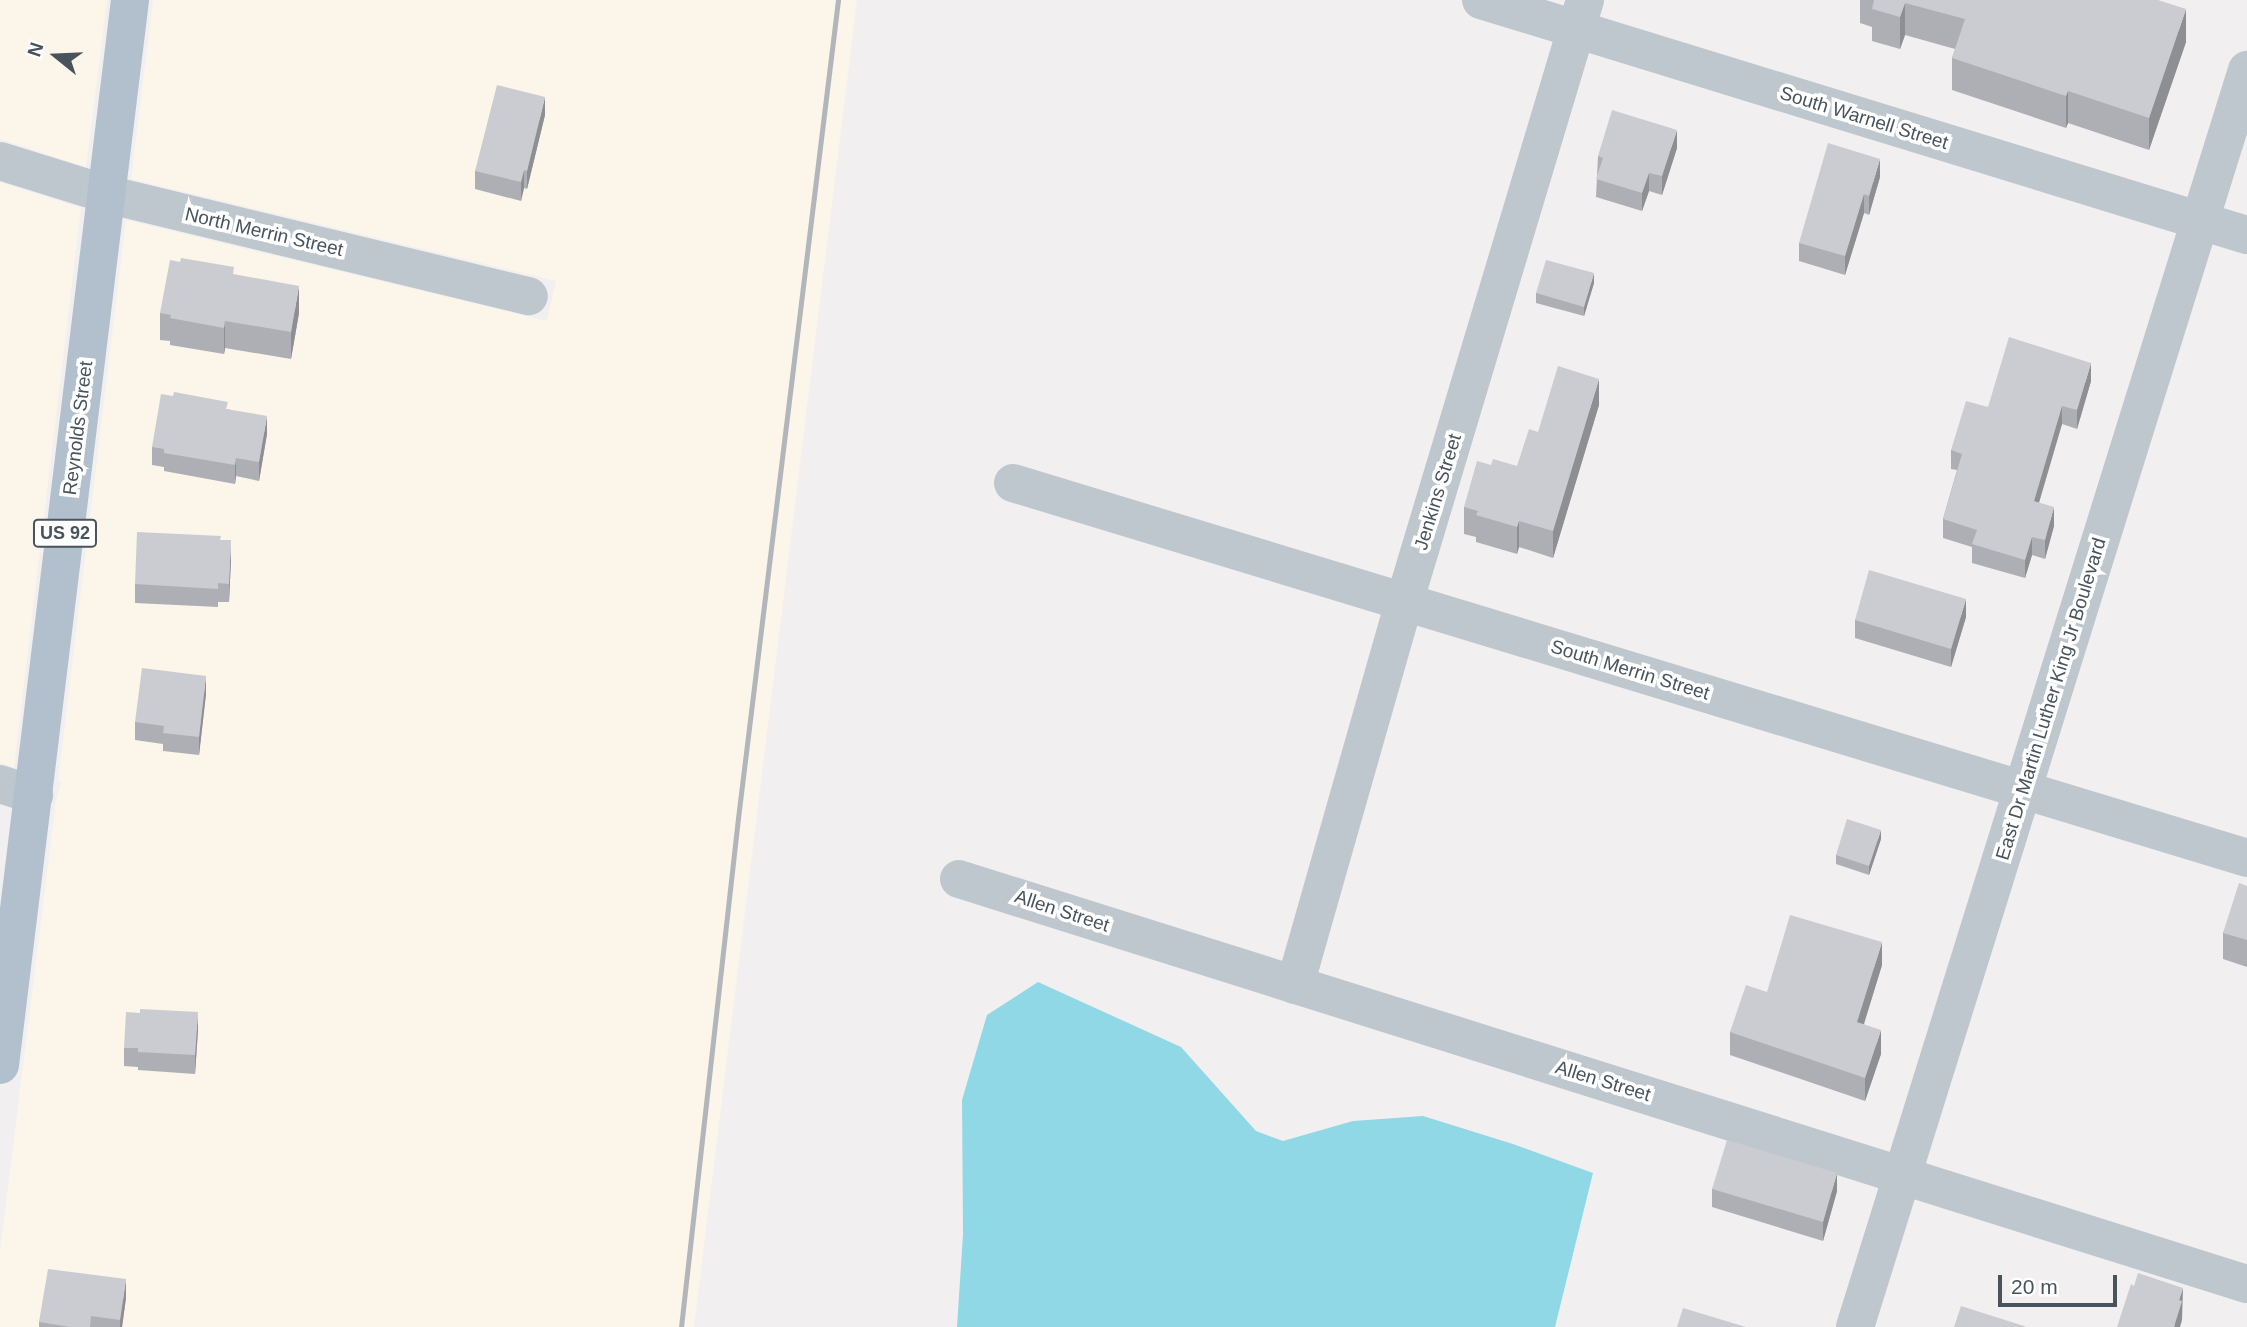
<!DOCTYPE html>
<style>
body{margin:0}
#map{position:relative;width:2247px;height:1327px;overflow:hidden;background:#f2eff0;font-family:Arial,sans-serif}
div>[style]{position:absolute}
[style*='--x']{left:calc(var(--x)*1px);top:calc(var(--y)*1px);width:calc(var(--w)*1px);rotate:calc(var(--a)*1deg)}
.commercial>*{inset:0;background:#fbf5ea}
.water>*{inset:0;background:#91d8e7}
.minor>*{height:38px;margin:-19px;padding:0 19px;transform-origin:19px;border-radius:19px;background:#bec7cd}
.major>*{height:38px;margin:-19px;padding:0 19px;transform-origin:19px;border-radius:19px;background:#b1c0cc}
.rail>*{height:5px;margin:-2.5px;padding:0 2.5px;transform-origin:2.5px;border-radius:2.5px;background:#b2b5b9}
.wall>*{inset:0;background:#aeafb5}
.shaded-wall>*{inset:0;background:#8d8f93}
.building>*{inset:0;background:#caccd2}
span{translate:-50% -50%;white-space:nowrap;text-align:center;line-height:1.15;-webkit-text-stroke:7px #fff;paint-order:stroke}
.shield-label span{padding:2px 5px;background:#fff;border:2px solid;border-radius:5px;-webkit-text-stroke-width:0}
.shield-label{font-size:18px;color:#48535c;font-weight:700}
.street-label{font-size:19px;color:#48535c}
.north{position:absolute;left:21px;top:21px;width:70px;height:70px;-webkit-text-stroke:5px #fff;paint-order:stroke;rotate:288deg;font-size:19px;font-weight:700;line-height:28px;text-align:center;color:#48535c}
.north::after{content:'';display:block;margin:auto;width:24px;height:32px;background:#48535c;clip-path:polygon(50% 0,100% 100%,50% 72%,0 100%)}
.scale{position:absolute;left:1998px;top:1275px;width:119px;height:32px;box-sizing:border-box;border:4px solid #48535c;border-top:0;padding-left:9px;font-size:21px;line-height:24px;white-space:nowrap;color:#48535c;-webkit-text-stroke:5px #fff;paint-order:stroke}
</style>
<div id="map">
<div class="commercial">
<i style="clip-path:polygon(0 0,107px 0,86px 167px,0 139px)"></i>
<i style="clip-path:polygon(153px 0,857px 0,694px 1327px,0 1327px,0 1251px,56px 800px,61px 782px,58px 781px,126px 220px,547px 321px,556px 281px,131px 179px)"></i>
<i style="clip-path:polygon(0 182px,81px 208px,14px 767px,0 763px)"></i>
</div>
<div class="water">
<i style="clip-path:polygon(1038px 982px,1181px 1047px,1256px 1131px,1283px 1141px,1353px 1121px,1423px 1116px,1513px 1144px,1593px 1173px,1555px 1327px,957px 1327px,963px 1234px,962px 1100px,987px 1015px)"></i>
</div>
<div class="minor">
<i style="--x:1481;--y:0;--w:801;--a:17.06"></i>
<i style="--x:0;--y:161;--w:111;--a:17.3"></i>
<i style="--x:106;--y:194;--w:435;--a:13.6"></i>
<i style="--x:1013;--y:483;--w:1290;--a:16.9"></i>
<i style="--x:0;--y:784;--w:36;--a:18"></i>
<i style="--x:959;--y:879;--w:1350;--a:17.46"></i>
<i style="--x:1295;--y:985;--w:397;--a:-74.1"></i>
<i style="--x:1404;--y:603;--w:630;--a:-73.29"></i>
<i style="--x:1855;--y:1327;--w:1317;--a:-72.68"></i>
</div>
<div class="major">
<i style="--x:0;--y:1065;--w:1073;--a:-83.04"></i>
</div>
<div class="rail">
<i style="--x:681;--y:1327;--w:512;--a:-83.61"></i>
<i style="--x:738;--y:818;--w:824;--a:-83.03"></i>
</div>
<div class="wall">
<i style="clip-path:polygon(1860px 0,2158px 0,2186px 42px,2149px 150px,2068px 123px,2066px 128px,1952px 90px,1952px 58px,1955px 49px,1905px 35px,1900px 49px,1872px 41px,1872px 27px,1860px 23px)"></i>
<i style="clip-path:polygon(545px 115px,527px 189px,524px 188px,521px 201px,475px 189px,475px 171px)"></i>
<i style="clip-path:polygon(1677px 148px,1662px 195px,1649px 191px,1642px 211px,1596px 197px,1598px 156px)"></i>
<i style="clip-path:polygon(1880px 177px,1869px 215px,1864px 213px,1845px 275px,1799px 261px,1799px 243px)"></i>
<i style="clip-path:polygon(234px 275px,299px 313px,291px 359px,225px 348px,224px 354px,170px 345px,170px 341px,160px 340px,160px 313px)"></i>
<i style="clip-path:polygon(1594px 283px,1584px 316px,1536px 303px,1536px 293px)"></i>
<i style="clip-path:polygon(2091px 381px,2077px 429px,2062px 424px,2039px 503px,2054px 526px,2045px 559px,2032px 555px,2025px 578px,1972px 563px,1972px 547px,1943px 538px,1943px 519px,1957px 470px,1951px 469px,1951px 450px,1988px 407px)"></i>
<i style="clip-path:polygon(1599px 405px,1553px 558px,1519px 547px,1517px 554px,1476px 542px,1476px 537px,1464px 534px,1464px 507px,1517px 466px,1538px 432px)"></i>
<i style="clip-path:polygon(228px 409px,267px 434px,259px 481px,236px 476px,235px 484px,164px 471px,164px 467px,152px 465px,152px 447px)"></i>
<i style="clip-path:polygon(221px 540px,231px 559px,229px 602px,218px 602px,218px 607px,135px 603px,135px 584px)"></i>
<i style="clip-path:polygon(1966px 617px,1951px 667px,1855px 638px,1855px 620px)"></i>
<i style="clip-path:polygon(206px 694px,199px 755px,163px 751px,163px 744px,135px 740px,135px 722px)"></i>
<i style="clip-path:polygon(1881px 839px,1869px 875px,1836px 864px,1836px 855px)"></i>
<i style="clip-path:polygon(2247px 886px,2247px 967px,2223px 959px,2223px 933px)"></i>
<i style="clip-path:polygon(1882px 965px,1864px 1024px,1881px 1054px,1865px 1101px,1730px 1055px,1730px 1032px,1767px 992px)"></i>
<i style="clip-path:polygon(198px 1030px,195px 1074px,138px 1070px,138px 1067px,124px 1066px,124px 1048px)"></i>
<i style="clip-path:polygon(1712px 1189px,1837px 1191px,1823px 1241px,1712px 1207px)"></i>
<i style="clip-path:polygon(126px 1298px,122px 1327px,39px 1327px,39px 1322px)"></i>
</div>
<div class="shaded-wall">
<i style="clip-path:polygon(1905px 3px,1905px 35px,1900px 49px,1900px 17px)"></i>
<i style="clip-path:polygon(2186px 9px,2186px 42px,2149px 150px,2149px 118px)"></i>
<i style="clip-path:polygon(2068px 91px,2068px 123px,2066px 128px,2066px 96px)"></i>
<i style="clip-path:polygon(545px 97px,545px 115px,527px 189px,527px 171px)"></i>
<i style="clip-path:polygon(1677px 130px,1677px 148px,1662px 195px,1662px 176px)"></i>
<i style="clip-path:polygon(1880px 159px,1880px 177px,1869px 215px,1869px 196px)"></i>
<i style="clip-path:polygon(524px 170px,524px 188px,521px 201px,521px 182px)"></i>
<i style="clip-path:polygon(1649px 173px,1649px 191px,1642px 211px,1642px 193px)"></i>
<i style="clip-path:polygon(1864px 194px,1864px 213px,1845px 275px,1845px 256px)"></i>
<i style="clip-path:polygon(1594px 273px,1594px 283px,1584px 316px,1584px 307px)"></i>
<i style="clip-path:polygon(299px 286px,299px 313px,291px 359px,291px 332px)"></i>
<i style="clip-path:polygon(225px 321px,225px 348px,224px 354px,224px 328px)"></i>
<i style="clip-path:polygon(2091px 363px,2091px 381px,2077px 429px,2077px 410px)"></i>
<i style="clip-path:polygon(1599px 379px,1599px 405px,1553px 558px,1553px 531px)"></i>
<i style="clip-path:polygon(2062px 406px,2062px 424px,2034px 519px,2034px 501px)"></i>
<i style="clip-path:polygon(267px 416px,267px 434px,259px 481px,259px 462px)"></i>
<i style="clip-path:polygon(236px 458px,236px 476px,235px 484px,235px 465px)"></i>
<i style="clip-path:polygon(2054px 507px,2054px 526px,2045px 559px,2045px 540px)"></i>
<i style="clip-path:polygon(1519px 521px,1519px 547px,1517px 554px,1517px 527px)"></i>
<i style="clip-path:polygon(2032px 537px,2032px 555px,2025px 578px,2025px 560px)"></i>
<i style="clip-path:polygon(231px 540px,231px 559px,229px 602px,229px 584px)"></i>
<i style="clip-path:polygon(1966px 599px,1966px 617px,1951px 667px,1951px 649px)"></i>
<i style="clip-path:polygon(206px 676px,206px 694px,199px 755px,199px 737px)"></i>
<i style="clip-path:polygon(1881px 830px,1881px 839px,1869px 875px,1869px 866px)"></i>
<i style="clip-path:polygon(1882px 942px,1882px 965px,1857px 1046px,1857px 1022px)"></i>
<i style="clip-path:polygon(198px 1012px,198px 1030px,195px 1074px,195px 1055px)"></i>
<i style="clip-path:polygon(1881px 1030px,1881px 1054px,1865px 1101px,1865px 1078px)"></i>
<i style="clip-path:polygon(1837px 1173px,1837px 1191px,1823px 1241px,1823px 1222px)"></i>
<i style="clip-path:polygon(126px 1279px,126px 1298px,122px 1327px,120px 1327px,120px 1320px)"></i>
<i style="clip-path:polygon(2183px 1288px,2182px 1320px,2180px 1327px,2174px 1327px,2179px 1300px)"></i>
</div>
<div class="building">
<i style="clip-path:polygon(1874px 0,2158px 0,2186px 9px,2149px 118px,2068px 91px,2066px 96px,1952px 58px,1965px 19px,1905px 3px,1900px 17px,1872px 9px)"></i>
<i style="clip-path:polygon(497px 85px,545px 97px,527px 171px,524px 170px,521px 182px,475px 171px)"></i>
<i style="clip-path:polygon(1612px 110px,1677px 130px,1662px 176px,1649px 173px,1642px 193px,1596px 179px,1603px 158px,1598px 156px)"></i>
<i style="clip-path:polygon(1828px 143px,1880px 159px,1869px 196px,1864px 194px,1845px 256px,1799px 243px)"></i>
<i style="clip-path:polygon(181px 258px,234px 267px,233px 274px,299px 286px,291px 332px,225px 321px,224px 328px,170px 318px,171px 315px,160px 313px,170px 260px,180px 262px)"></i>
<i style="clip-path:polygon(1546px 260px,1594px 273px,1584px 307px,1536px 293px)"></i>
<i style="clip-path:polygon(2009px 337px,2091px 363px,2077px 410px,2062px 406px,2034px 501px,2054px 507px,2045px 540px,2032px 537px,2025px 560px,1972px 544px,1977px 530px,1943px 519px,1962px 454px,1951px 450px,1966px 401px,1988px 407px)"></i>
<i style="clip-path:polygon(1558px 366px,1599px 379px,1553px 531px,1519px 521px,1517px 527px,1476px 515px,1478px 511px,1464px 507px,1477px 461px,1491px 465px,1493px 459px,1517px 466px,1529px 429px,1538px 432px)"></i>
<i style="clip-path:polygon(174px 392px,228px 402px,226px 409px,267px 416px,259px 462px,236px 458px,235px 465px,164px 453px,164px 449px,152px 447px,161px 394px,173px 396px)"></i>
<i style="clip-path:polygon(137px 532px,221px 536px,220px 540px,231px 540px,229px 584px,218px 583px,218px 589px,135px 584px)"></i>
<i style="clip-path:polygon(1869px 570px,1966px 599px,1951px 649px,1855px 620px)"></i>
<i style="clip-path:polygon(142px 668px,206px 676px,199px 737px,163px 733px,164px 726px,135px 722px)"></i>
<i style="clip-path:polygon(1847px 819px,1881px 830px,1869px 866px,1836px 855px)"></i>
<i style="clip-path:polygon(2239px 883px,2247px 886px,2247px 940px,2223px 933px)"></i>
<i style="clip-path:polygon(1790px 915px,1882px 942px,1857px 1022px,1881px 1030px,1865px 1078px,1730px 1032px,1746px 985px,1767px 992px)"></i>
<i style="clip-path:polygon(140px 1009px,198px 1012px,195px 1055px,138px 1052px,138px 1048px,124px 1048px,126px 1012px,140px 1013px)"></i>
<i style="clip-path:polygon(1727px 1140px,1837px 1173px,1823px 1222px,1712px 1189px)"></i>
<i style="clip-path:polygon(48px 1269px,126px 1279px,120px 1320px,91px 1316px,90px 1327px,70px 1327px,39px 1322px)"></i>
<i style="clip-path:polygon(2138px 1273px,2183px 1288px,2179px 1300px,2182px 1301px,2174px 1327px,2117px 1327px,2131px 1284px,2134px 1286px)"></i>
<i style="clip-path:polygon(1961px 1306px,2027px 1327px,1954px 1327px)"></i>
<i style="clip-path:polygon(1683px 1308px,1746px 1327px,1677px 1327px)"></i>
</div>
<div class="shield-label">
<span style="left:65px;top:533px">US 92</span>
</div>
<div class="street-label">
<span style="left:1864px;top:118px;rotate:17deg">South Warnell Street</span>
<span style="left:264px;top:232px;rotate:13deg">North Merrin Street</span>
<span style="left:78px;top:428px;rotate:-83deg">Reynolds Street</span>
<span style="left:1438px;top:492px;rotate:-73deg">Jenkins Street</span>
<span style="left:1630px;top:670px;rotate:17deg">South Merrin Street</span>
<span style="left:2051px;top:699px;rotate:-73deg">East Dr Martin Luther King Jr Boulevard</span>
<span style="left:1062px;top:911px;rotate:18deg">Allen Street</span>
<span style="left:1603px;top:1081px;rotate:17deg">Allen Street</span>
</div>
<div class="north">N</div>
<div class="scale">20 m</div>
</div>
